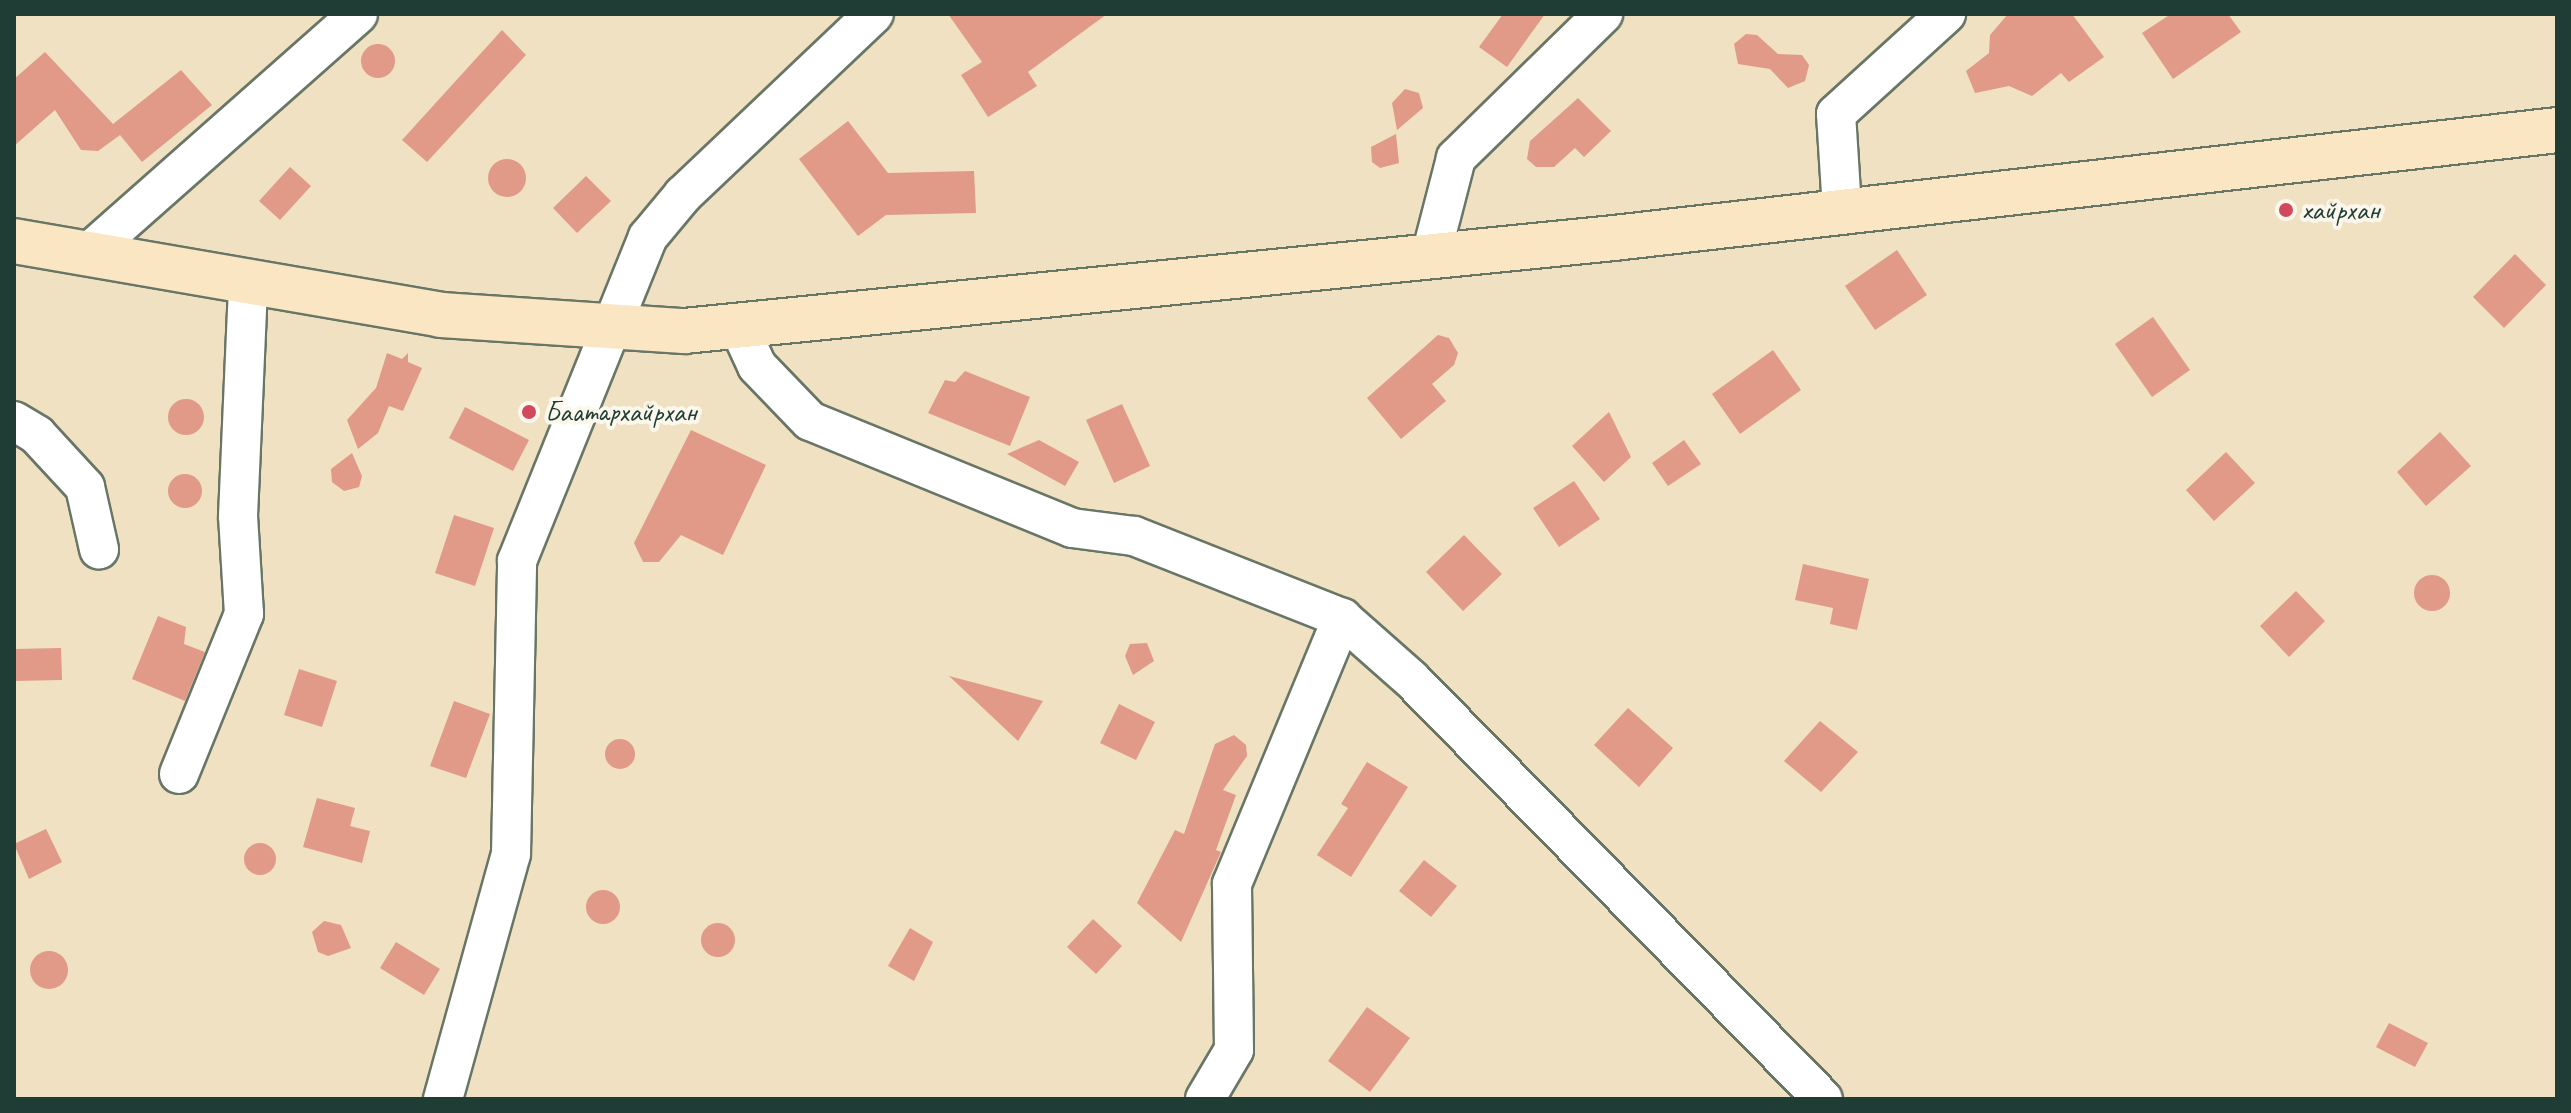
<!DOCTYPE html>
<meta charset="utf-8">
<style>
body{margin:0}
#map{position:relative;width:2571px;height:1113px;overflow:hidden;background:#efe1c2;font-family:Caveat,sans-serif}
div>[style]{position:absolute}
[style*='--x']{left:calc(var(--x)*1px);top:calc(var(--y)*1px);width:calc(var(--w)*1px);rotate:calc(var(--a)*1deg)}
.building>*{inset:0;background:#e19a87}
.round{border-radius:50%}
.roads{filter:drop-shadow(2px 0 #687666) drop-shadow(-2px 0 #687666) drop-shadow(0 2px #687666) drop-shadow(0 -2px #687666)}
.street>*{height:38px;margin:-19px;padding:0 19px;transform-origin:19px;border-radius:19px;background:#fff}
.secondary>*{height:44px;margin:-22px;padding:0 22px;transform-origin:22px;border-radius:22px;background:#fbe6c4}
.dots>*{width:22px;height:22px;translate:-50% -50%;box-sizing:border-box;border:4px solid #fbf7ec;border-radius:50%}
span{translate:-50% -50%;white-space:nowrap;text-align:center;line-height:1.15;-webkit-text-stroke:8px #fbf7ec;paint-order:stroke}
.poi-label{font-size:28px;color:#1f3d34}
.left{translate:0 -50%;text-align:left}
.frame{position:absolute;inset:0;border:16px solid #1f3d34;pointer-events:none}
</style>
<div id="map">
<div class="building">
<i style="clip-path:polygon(948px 14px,1107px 14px,1028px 72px,1037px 86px,988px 117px,961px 75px,982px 62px)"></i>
<i style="clip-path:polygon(1503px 14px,1545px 14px,1507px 67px,1479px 47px)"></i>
<i style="clip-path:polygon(2008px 14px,2072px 14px,2104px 57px,2069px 82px,2061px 73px,2032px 96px,2009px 86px,1975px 93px,1966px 71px,1989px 53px,1990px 35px)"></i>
<i style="clip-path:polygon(2171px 14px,2228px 14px,2241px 32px,2173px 79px,2142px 33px)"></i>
<i style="clip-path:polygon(502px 30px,526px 55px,427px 162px,402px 140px)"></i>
<i style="clip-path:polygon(1757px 35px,1778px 54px,1802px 55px,1809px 65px,1805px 81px,1788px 88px,1770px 69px,1738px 64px,1734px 44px,1746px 34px)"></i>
<i class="round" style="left:361px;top:44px;width:34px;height:34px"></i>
<i style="clip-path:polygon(45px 52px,113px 124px,181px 70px,212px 105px,142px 162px,120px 135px,98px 151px,81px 150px,55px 110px,14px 146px,14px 79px)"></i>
<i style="clip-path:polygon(1405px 89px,1419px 93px,1423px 108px,1397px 130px,1392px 103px)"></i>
<i style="clip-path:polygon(1578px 98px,1611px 131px,1584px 157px,1575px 148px,1554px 167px,1536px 167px,1527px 159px,1530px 141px)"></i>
<i style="clip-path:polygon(848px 121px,888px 173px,974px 171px,976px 213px,886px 215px,858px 236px,799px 159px)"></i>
<i style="clip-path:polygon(1396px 134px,1399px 163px,1380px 168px,1372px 162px,1371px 147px)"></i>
<i class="round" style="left:488px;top:159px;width:38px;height:38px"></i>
<i style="clip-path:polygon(290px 167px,311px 186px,280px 220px,259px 201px)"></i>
<i style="clip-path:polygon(586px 176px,611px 201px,577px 233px,553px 208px)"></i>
<i style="clip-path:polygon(1897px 250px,1927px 295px,1875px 330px,1845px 286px)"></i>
<i style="clip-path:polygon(2515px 254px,2546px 285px,2504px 328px,2473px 297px)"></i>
<i style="clip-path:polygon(2153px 317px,2190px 370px,2152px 397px,2115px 344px)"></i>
<i style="clip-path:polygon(1438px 335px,1449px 338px,1458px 353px,1454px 365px,1432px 384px,1446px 401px,1401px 439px,1367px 398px)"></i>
<i style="clip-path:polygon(1773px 350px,1801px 390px,1740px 434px,1712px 394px)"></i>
<i style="clip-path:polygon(387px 353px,402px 359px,408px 353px,408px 362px,422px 368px,403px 411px,389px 406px,378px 433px,358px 449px,347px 420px,376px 388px)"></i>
<i style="clip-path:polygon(965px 371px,1030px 397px,1010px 446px,928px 413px,945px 380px,955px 382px)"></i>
<i class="round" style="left:168px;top:399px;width:36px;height:36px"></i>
<i style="clip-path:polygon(1122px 404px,1150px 466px,1114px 483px,1086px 420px)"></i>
<i style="clip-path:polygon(465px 407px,529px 440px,513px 471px,449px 438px)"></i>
<i style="clip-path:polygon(1609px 412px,1631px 457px,1604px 482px,1572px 446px)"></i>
<i style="clip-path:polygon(691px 430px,766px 465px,723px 555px,681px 535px,659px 562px,643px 562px,634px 543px)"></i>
<i style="clip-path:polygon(2440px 432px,2471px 466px,2426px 506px,2397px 472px)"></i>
<i style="clip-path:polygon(1039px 440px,1079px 462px,1065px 486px,1007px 454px)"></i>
<i style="clip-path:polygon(1684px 440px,1701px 464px,1668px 486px,1652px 463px)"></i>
<i style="clip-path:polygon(2226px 452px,2255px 483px,2214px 521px,2186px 490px)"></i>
<i style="clip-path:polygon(352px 453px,362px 476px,359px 487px,344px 491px,332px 482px,331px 469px)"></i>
<i class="round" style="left:168px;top:474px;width:34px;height:34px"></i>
<i style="clip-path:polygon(1574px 481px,1600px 519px,1559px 547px,1533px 508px)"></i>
<i style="clip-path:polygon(454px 515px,494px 528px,475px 586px,435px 573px)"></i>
<i style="clip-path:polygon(1464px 535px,1502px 574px,1463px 611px,1426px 572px)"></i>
<i style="clip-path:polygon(1803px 564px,1869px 579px,1857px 630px,1830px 624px,1833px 608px,1795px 600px)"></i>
<i class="round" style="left:2414px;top:575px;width:36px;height:36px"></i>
<i style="clip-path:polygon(2296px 591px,2325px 621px,2289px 657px,2260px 626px)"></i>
<i style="clip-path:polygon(158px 616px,186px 627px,184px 644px,205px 652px,185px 701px,132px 679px)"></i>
<i style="clip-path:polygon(1147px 643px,1154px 661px,1133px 675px,1125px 656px,1130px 644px)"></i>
<i style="clip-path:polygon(61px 648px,62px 680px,14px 681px,14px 649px)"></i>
<i style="clip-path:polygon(299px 669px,337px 681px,322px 727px,284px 715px)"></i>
<i style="clip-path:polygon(949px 676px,1043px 701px,1018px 741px)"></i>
<i style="clip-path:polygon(454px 701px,490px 714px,466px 778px,430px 766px)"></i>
<i style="clip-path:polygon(1119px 704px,1155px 722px,1136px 760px,1100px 743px)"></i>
<i style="clip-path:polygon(1628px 708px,1673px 748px,1639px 787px,1594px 745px)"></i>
<i style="clip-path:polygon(1820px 721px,1858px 752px,1821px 792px,1784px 761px)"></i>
<i style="clip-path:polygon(1234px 735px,1246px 745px,1247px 756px,1223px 790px,1236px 795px,1216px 850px,1221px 852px,1181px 942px,1137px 903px,1175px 830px,1184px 834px,1215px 744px)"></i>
<i class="round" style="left:605px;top:739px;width:30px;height:30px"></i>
<i style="clip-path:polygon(1367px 762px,1408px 787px,1351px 877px,1317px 855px,1348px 808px,1341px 804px)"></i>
<i style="clip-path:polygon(317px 798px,355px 808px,350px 826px,370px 831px,362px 863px,303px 847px)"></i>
<i style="clip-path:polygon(46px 829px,62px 862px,29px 879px,14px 844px)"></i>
<i class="round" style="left:244px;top:843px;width:32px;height:32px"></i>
<i style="clip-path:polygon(1424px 860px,1457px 886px,1431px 917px,1399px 891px)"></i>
<i class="round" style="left:586px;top:890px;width:34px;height:34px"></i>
<i style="clip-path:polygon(1093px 919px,1122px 946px,1096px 974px,1067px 947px)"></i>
<i style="clip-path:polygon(324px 921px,341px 925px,351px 948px,328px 956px,318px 952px,312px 932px)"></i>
<i class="round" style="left:701px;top:923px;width:34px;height:34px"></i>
<i style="clip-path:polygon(910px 928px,933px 942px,914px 981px,888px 966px)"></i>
<i style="clip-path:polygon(396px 942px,440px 969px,424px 995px,380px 968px)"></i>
<i class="round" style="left:30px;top:951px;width:38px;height:38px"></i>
<i style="clip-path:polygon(1367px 1007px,1410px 1038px,1370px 1092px,1328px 1061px)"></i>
<i style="clip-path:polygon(2389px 1023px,2428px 1043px,2415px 1067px,2376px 1047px)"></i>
</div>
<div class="roads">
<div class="street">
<i style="--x:1842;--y:209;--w:95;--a:-93.6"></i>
<i style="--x:1836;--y:114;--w:149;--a:-42.3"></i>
<i style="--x:86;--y:255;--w:363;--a:-41.5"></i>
<i style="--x:1431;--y:255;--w:100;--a:-75.5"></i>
<i style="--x:1456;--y:158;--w:206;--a:-44.4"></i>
<i style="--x:739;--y:327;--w:43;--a:65.2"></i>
<i style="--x:757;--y:366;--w:76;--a:46.1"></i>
<i style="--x:810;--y:421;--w:283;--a:22.2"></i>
<i style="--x:1072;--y:528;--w:63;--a:7.4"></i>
<i style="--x:1134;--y:536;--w:224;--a:21.5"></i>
<i style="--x:1342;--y:618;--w:92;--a:41.5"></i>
<i style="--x:1411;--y:679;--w:588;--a:45.55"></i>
<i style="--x:14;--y:421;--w:27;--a:31"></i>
<i style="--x:37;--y:435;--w:71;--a:47.3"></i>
<i style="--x:85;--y:487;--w:64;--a:77.3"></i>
<i style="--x:179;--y:774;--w:173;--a:-67.9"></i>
<i style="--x:244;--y:614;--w:98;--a:-93.5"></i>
<i style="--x:238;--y:516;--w:233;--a:-87.5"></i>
<i style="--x:443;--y:1099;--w:254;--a:-74.5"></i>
<i style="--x:511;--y:854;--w:293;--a:-88.8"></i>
<i style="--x:517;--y:561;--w:349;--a:-68"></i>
<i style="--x:648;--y:237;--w:55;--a:-50.2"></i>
<i style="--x:683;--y:195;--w:263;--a:-43.5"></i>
<i style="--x:1205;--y:1099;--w:57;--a:-59.4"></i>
<i style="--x:1234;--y:1050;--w:166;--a:-90.7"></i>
<i style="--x:1232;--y:884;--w:288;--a:-67.5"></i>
</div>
<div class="secondary">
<i style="--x:14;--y:241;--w:433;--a:9.8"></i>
<i style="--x:441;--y:315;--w:244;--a:3.8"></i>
<i style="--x:684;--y:331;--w:935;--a:-5.71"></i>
<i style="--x:1614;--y:238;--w:949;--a:-6.53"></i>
</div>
</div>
<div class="dots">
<i style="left:2286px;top:210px;background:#d1495b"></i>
<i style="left:529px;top:412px;background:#d1495b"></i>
</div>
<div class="poi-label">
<span class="left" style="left:2302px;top:210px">хайрхан</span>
<span class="left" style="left:545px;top:412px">Баатархайрхан</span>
</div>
<div class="frame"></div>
</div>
